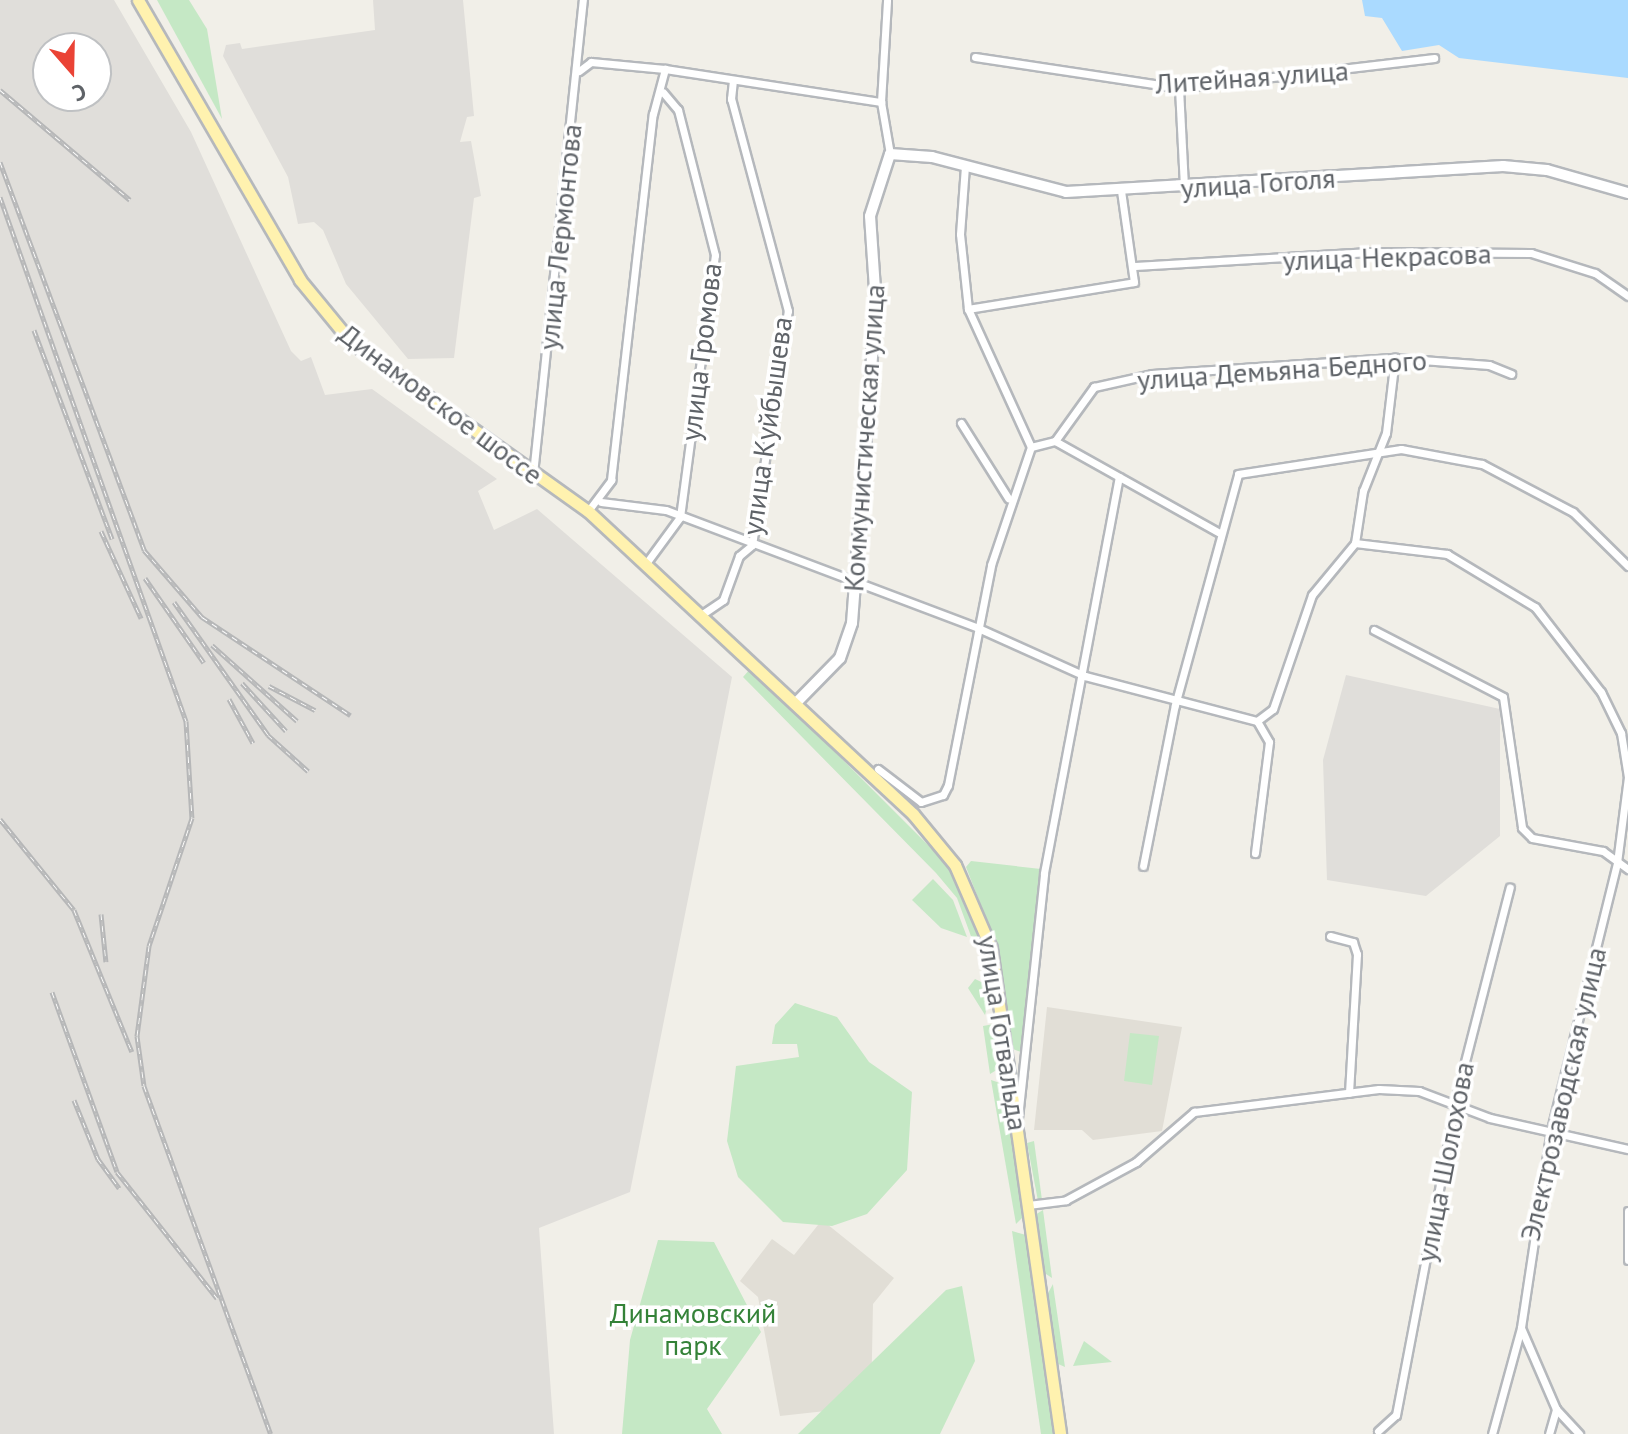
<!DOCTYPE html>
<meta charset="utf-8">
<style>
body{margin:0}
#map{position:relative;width:1628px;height:1434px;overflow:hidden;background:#f1efe8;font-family:"PT Sans",sans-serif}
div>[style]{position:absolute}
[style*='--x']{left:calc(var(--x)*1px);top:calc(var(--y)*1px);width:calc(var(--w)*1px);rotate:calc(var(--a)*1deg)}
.industrial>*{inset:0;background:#e0deda}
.education>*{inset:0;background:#e1ded6}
.green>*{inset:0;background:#c5e8c5}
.water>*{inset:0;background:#aadaff}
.roads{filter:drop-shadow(2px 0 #b5b8bc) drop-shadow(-2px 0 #b5b8bc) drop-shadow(0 2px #b5b8bc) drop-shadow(0 -2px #b5b8bc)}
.street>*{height:7px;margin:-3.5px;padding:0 3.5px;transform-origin:3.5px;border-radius:3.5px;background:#fff}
.secondary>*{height:10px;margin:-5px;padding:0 5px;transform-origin:5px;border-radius:5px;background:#fff}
.primary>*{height:11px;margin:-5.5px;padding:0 5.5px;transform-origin:5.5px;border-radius:5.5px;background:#fff2af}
.rail>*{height:5px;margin-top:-2.5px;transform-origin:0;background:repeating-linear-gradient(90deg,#fff 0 6px,#b6b7b8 0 12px);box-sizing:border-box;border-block:2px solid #b6b7b8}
span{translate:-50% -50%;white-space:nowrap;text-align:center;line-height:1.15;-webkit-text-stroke:7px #fff;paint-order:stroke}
.street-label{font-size:28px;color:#5f6368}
.park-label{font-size:28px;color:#348238}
.north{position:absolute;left:32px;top:32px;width:80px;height:80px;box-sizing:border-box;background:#fff;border:2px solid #bfc1c3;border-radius:50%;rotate:160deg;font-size:22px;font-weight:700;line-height:32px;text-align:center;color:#5f6368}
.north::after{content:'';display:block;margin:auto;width:28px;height:36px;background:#ea4335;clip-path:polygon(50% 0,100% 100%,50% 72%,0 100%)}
</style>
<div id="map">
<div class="industrial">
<i style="clip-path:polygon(evenodd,0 0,114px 0,191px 132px,291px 351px,301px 361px,311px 357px,325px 395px,372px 389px,497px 479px,478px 491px,494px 530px,537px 509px,732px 677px,630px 1192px,539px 1228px,554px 1434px,0 1434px,0 0,48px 48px,96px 48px,96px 96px,48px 96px,48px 48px)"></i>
<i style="clip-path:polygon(373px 0,463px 0,474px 116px,467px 117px,460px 142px,471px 141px,481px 196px,474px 198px,454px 358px,408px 359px,346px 284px,323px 230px,314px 222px,298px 224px,288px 177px,223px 56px,226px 45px,240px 43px,242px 49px,375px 30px)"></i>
<i style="clip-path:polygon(1346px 675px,1500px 709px,1500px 836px,1426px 896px,1327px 880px,1323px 760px)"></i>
</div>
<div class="education">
<i style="clip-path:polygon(1047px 1007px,1182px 1027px,1162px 1131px,1093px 1140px,1082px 1130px,1034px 1130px)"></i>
<i style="clip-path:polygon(822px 1220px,894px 1278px,873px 1304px,871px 1406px,780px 1416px,758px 1297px,740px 1281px,772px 1239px,794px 1255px)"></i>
</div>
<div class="green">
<i style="clip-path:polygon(157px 0,189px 0,207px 29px,222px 119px)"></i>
<i style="clip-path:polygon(751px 668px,947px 864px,967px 894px,982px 939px,972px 939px,957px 898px,936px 873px,743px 677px)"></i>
<i style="clip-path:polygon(971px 861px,1041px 869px,1021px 1052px,1013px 1049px,997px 947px,966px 867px)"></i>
<i style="clip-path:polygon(933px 879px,953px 900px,967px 937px,941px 928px,912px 900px)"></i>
<i style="clip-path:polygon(975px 979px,992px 987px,985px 1015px,968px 988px)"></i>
<i style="clip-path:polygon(795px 1003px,837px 1017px,869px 1062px,912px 1092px,907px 1170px,867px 1214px,832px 1226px,783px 1222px,738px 1177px,727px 1141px,736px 1066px,799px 1057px,797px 1044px,772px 1044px,775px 1025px)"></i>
<i style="clip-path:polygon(994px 1024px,1003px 1066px,990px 1074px,983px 1026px)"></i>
<i style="clip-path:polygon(1130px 1033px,1159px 1036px,1152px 1085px,1124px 1081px)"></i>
<i style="clip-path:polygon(991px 1080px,1006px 1085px,1024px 1216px,1016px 1224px)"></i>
<i style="clip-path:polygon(1034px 1141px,1042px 1200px,1038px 1201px,1027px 1143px)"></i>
<i style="clip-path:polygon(1043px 1210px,1052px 1278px,1043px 1272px,1035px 1215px)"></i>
<i style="clip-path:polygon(1012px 1231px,1026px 1235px,1054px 1434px,1041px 1434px)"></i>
<i style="clip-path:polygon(658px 1240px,714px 1242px,761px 1332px,707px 1409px,722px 1434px,622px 1434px,630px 1340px)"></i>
<i style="clip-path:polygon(1053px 1284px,1053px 1285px,1065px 1367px,1056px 1363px,1047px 1295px)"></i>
<i style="clip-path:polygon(962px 1286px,975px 1361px,940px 1434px,798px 1434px,946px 1290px)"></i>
<i style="clip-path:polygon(1084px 1341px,1112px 1362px,1073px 1366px)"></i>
</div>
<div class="water">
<i style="clip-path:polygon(1362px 0,1628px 0,1628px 78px,1459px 58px,1439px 45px,1402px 51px,1382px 18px,1365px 16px)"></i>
</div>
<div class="roads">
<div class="street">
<i style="--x:975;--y:57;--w:206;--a:8.6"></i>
<i style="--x:1179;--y:88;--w:257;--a:-6.7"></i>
<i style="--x:579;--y:71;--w:15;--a:-37"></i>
<i style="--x:591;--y:62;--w:74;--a:5.4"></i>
<i style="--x:665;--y:69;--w:219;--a:8.7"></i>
<i style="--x:881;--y:102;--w:102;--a:-86.6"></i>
<i style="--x:1179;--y:88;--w:98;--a:87.1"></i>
<i style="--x:881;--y:102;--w:53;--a:80.2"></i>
<i style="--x:1135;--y:266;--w:235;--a:-3.4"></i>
<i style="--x:1370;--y:252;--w:161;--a:0.4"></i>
<i style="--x:1531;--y:253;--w:67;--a:17.4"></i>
<i style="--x:1595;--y:273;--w:40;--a:34.9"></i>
<i style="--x:968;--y:309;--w:168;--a:-9.2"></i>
<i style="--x:1134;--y:282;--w:92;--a:-98.1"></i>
<i style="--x:961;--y:423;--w:89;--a:57.9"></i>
<i style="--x:1055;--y:441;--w:187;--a:29.2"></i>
<i style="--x:1031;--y:447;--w:25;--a:-14"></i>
<i style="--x:1055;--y:441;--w:67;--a:-54.2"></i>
<i style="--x:1094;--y:387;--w:59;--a:-12.6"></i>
<i style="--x:1152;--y:374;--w:244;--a:-3.8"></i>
<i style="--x:1395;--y:358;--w:94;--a:4.3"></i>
<i style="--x:1489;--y:365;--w:24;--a:22"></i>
<i style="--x:533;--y:474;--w:477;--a:-84"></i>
<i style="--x:601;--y:502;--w:65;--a:7"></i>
<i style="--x:666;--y:510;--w:334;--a:20.7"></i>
<i style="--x:978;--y:628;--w:117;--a:24.2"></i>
<i style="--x:1085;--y:676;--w:178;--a:14.7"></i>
<i style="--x:1257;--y:721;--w:24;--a:60"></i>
<i style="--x:1269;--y:742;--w:112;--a:97.2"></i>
<i style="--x:588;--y:511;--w:39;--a:-53"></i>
<i style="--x:611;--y:480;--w:368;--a:-83.5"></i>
<i style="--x:653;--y:114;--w:47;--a:-75.1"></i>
<i style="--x:1355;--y:543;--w:93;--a:6.8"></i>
<i style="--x:1447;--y:554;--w:103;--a:31.1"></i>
<i style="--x:1535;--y:607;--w:108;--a:52.2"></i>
<i style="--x:1601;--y:692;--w:46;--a:64"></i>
<i style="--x:1621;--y:733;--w:45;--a:81"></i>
<i style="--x:1628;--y:777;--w:87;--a:97.3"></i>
<i style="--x:1617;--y:863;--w:274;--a:103.9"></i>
<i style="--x:1551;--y:1129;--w:201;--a:98.6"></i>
<i style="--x:1521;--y:1328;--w:110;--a:105.3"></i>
<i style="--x:647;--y:562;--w:56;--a:-53.7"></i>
<i style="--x:680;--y:517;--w:264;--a:-82.4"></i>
<i style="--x:715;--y:255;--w:150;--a:-104.3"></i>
<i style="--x:678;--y:110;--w:23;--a:-130"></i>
<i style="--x:701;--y:615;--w:27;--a:-34"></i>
<i style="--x:723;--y:600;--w:47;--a:-70"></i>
<i style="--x:739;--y:556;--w:17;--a:-40"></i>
<i style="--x:752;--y:545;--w:237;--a:-81.3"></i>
<i style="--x:788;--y:311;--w:220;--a:-105"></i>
<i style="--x:731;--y:99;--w:19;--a:-84"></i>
<i style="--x:1374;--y:630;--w:145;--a:27.4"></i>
<i style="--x:1503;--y:697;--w:132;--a:81.7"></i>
<i style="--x:1522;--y:828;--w:14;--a:45"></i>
<i style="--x:1532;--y:838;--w:72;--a:10.4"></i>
<i style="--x:1603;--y:851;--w:31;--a:36"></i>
<i style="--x:1257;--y:721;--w:20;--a:-37"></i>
<i style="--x:1273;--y:709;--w:120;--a:-71.1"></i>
<i style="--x:1312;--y:595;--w:67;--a:-50.4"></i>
<i style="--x:1355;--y:543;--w:53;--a:-81.3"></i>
<i style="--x:1363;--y:491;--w:62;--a:-68.4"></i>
<i style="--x:1386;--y:433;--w:76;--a:-83.2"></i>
<i style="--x:878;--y:769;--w:54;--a:37.5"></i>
<i style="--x:921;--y:802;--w:23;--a:-18"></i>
<i style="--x:943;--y:795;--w:11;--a:-63"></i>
<i style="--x:948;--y:785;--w:224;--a:-78.9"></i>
<i style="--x:991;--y:565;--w:125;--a:-71.3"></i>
<i style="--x:1031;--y:447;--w:152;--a:-114.5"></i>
<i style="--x:968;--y:309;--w:75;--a:-96.1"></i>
<i style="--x:960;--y:234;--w:68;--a:-85.8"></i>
<i style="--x:1143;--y:866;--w:164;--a:-78.8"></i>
<i style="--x:1175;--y:705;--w:239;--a:-74.7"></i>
<i style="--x:1238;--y:474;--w:165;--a:-8.7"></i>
<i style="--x:1401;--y:449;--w:82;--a:10.5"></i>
<i style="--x:1482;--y:464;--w:103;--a:27.8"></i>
<i style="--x:1573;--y:512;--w:77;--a:44.5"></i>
<i style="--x:1330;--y:936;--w:24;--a:15"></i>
<i style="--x:1353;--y:942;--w:13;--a:72"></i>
<i style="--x:1357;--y:954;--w:139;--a:93.3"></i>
<i style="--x:1018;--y:1118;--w:246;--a:-83.9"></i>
<i style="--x:1044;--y:873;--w:403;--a:-79.3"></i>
<i style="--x:1028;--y:1205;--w:38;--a:-7"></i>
<i style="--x:1066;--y:1200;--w:80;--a:-28.5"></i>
<i style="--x:1136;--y:1162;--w:77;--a:-40.8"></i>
<i style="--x:1194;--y:1112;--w:186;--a:-7.1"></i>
<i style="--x:1379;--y:1089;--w:40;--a:2.9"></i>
<i style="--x:1419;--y:1091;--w:76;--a:20.8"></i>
<i style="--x:1490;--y:1118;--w:141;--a:12.7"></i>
<i style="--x:1628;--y:1211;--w:49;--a:90"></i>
<i style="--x:1521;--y:1328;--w:88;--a:66.6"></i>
<i style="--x:1556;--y:1409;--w:34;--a:47"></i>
<i style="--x:1378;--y:1431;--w:24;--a:-42"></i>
<i style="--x:1396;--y:1415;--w:336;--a:-79.2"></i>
<i style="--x:1459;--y:1085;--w:204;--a:-75.6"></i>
<i style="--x:1549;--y:1434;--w:26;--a:-74"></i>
</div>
<div class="secondary">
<i style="--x:795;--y:704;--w:64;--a:-45.6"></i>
<i style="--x:840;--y:658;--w:37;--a:-71"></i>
<i style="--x:852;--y:623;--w:320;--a:-85.7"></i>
<i style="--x:876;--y:304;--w:88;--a:-93.9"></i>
<i style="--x:870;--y:216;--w:65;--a:-72.1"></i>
<i style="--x:890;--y:154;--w:42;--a:4.1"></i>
<i style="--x:932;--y:157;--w:138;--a:14.6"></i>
<i style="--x:1066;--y:192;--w:438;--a:-3.4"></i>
<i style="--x:1503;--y:166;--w:44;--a:5.2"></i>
<i style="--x:1547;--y:170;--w:84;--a:15.9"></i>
</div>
<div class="primary">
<i style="--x:138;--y:0;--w:323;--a:59.9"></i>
<i style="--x:300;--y:280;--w:80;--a:50.6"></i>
<i style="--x:351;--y:342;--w:291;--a:35.5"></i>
<i style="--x:588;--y:511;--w:444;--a:43"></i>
<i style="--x:913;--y:814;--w:66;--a:50.5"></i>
<i style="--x:955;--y:865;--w:90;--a:66.6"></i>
<i style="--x:991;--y:948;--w:491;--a:81.9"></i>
</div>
</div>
<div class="rail">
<i style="--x:0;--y:90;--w:170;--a:40.2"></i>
<i style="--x:0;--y:162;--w:414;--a:69.6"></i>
<i style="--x:144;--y:550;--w:89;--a:49.1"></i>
<i style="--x:202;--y:617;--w:178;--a:33.5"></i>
<i style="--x:0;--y:197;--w:556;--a:70.46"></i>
<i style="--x:186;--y:721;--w:97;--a:86.5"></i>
<i style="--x:192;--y:818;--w:135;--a:108.6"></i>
<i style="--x:149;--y:946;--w:91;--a:97.6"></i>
<i style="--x:137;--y:1036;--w:50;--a:82"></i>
<i style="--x:144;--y:1086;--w:370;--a:70"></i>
<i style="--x:34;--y:330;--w:223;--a:69.5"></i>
<i style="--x:101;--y:531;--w:96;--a:65.3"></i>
<i style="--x:145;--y:578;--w:103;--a:55.2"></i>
<i style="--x:174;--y:602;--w:163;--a:54.7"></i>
<i style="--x:268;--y:735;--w:54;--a:42"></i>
<i style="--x:212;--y:645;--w:114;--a:41.8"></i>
<i style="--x:242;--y:683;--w:65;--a:47.5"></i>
<i style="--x:269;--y:686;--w:52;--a:27.6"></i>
<i style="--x:229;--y:699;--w:50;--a:61.4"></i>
<i style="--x:0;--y:819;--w:117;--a:50.9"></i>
<i style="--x:74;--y:910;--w:153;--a:67.8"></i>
<i style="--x:101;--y:914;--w:48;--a:84.1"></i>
<i style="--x:52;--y:992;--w:191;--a:70.1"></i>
<i style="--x:117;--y:1172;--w:161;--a:51.6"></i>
<i style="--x:74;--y:1100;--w:64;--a:67.9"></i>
<i style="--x:98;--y:1159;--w:36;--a:54"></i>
</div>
<div class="street-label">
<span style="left:1252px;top:77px;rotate:-4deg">Литейная улица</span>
<span style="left:1258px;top:183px;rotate:-4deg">улица Гоголя</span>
<span style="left:560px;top:237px;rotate:-84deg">улица Лермонтова</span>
<span style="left:1387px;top:257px;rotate:-2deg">улица Некрасова</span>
<span style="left:701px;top:352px;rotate:-83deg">улица Громова</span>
<span style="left:1282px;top:370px;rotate:-4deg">улица Демьяна Бедного</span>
<span style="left:441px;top:404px;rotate:37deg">Динамовское шоссе</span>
<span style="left:767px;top:426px;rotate:-82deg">улица Куйбышева</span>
<span style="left:864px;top:438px;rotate:-86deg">Коммунистическая улица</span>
<span style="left:1003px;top:1033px;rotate:81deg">улица Готвальда</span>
<span style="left:1563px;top:1094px;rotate:-77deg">Электрозаводская улица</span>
<span style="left:1445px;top:1162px;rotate:-79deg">улица Шолохова</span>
</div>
<div class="park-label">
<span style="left:693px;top:1329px">Динамовский<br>парк</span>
</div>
<div class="north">С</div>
</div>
